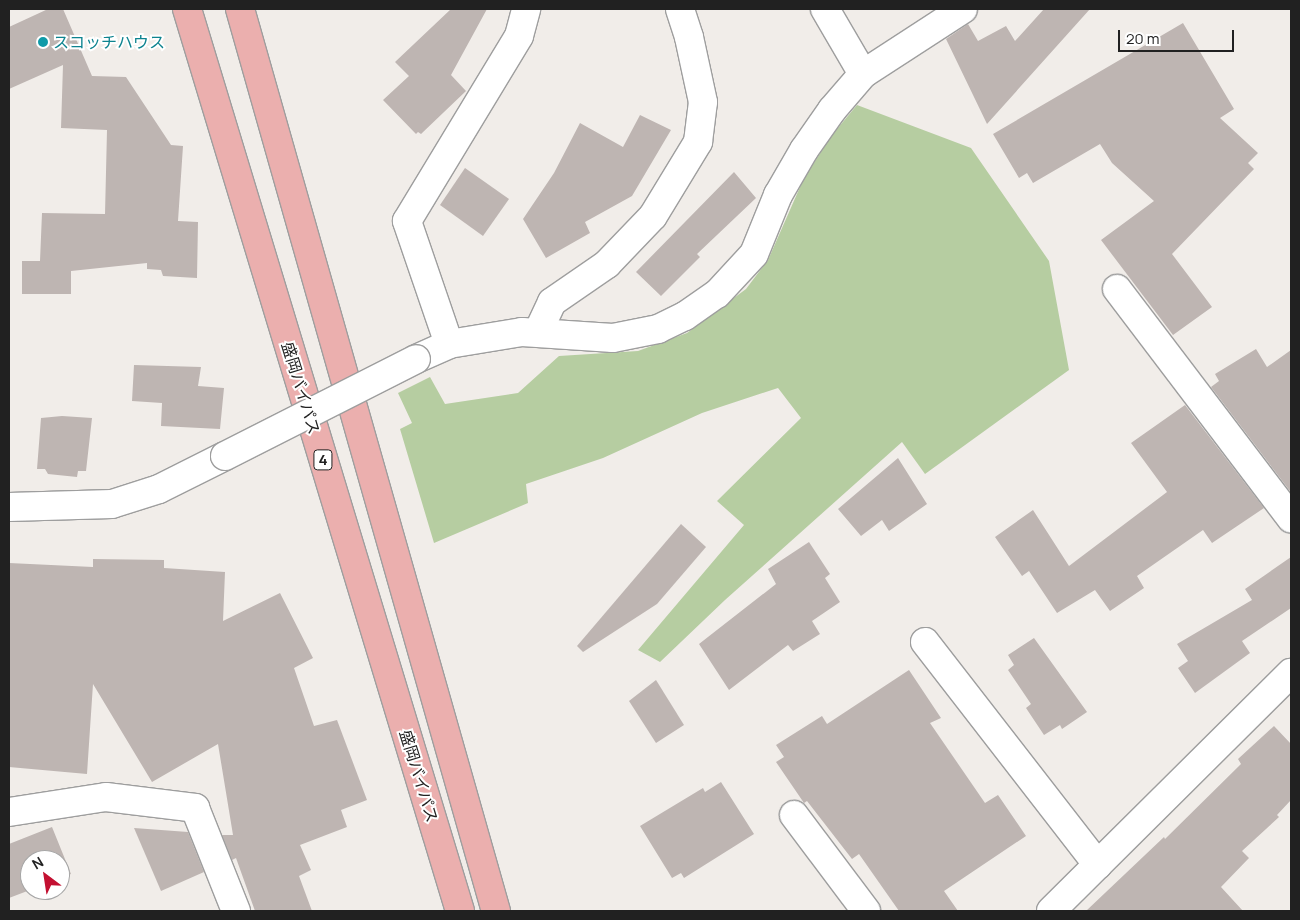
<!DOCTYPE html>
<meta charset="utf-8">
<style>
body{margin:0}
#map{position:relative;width:1300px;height:920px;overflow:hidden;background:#f1ede9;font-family:Manrope,"Noto Sans JP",sans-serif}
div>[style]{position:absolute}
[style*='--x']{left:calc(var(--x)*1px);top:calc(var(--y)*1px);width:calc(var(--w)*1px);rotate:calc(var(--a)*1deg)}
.forest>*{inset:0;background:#b6cda1}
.building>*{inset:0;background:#beb5b2}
.roads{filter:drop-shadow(1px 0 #9e9e9e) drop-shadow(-1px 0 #9e9e9e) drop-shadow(0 1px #9e9e9e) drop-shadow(0 -1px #9e9e9e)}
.minor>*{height:28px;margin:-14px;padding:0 14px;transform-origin:14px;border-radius:14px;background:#fff}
.trunk>*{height:28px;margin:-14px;padding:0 14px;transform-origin:14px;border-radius:14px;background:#ebafae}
.bridges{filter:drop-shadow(1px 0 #9e9e9e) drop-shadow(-1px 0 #9e9e9e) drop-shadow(0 1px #9e9e9e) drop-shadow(0 -1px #9e9e9e)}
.minor-bridge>*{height:28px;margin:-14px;padding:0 14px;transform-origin:14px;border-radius:14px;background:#fff}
.dots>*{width:14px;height:14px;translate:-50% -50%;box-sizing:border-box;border:2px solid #fff;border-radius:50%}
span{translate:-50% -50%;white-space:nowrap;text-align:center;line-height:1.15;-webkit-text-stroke:4px #fff;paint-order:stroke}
.shield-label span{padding:1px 4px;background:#fff;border:1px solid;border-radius:4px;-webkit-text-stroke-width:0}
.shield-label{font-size:15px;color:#212121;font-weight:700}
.culture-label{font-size:16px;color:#0d838f}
.left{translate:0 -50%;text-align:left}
.street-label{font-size:16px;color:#212121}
.frame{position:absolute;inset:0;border:10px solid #212121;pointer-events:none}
.north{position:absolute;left:20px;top:850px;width:50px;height:50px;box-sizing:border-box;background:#fff;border:1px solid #a6a6a6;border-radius:50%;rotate:329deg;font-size:14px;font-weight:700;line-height:20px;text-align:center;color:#212121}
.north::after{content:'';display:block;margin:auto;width:18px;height:22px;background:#c31031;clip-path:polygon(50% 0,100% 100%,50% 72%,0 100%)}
.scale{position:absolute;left:1118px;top:30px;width:116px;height:22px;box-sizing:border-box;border:2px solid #212121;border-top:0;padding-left:6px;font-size:15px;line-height:18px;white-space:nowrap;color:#212121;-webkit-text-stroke:4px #fff;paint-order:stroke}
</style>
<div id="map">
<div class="forest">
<i style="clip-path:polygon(857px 105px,971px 148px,1049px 261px,1069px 370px,925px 474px,902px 442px,725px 600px,660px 662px,638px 650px,744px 525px,717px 501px,801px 418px,778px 388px,702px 413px,603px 458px,526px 484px,528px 503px,434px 543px,400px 429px,412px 423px,398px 393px,430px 377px,445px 404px,518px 393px,559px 356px,638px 351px,687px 333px,746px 289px,768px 260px,804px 178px,832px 135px)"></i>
</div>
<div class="building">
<i style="clip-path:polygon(48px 9px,63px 9px,92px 76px,126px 77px,171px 145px,183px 146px,178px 221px,198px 222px,197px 278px,163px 276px,161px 270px,147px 269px,147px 263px,71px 271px,71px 294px,22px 294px,22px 261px,40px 261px,42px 213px,105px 214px,107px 130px,61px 128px,63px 65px,9px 89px,9px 27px)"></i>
<i style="clip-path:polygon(451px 9px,487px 9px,451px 75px,466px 91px,421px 134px,418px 132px,416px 134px,383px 100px,409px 76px,395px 62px)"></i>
<i style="clip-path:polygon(1044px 9px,1090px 9px,987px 124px,946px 39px,968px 24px,978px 41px,1006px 26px,1015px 41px)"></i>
<i style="clip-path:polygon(1183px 23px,1234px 109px,1220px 118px,1258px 153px,1248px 163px,1254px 169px,1172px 254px,1212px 307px,1173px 335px,1101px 240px,1154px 201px,1112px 163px,1100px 144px,1033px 183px,1027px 173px,1019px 178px,993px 134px)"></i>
<i style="clip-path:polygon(640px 115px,671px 130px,632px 196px,585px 222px,590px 233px,546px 258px,523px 219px,554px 173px,580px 123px,623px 147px)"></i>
<i style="clip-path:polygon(465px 168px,509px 199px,483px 236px,440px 205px)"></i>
<i style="clip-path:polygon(734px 172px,756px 198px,697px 254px,700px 257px,661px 296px,636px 272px)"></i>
<i style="clip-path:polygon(1256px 349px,1267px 367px,1291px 350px,1290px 491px,1211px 387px,1219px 381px,1215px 374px)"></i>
<i style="clip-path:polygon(134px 365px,201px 367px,198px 386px,224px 388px,220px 429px,161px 426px,162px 403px,132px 401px)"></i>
<i style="clip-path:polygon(1185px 405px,1264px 508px,1212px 543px,1203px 530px,1137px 576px,1144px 588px,1110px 611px,1095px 590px,1057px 613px,1029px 571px,1022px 576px,995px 537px,1033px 510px,1069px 566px,1167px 492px,1131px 443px)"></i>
<i style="clip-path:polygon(62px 416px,92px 418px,86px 471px,78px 471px,77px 477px,48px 474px,45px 469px,37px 469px,41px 418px)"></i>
<i style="clip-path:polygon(898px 458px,927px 504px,889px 531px,882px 520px,861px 536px,838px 509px)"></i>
<i style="clip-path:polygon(681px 524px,706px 547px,657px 604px,583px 652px,577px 646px)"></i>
<i style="clip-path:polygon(809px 542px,830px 574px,825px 578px,840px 602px,812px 621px,820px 634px,793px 651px,788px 645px,729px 690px,699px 644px,776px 584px,768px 569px)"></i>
<i style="clip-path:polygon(1291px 557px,1291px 608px,1242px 641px,1250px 653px,1195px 693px,1178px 668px,1188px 661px,1177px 644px,1252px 600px,1245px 589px)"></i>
<i style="clip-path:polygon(93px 559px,164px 560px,164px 568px,225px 572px,223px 621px,280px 593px,313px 658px,294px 668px,314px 726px,337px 720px,367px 800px,341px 810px,347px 827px,300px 845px,311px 870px,299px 876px,312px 911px,255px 911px,236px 858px,232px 860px,222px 835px,233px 835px,218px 744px,152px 782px,93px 684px,87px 774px,9px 767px,9px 563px,93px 567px)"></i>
<i style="clip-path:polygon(1034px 638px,1087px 712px,1062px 729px,1060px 725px,1044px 735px,1026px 708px,1031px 704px,1008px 670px,1014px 665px,1008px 655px)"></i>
<i style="clip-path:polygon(909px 670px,941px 718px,930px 723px,985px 803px,998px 795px,1026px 836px,944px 891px,958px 911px,899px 911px,859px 854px,852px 859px,807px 801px,804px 803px,776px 762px,784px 757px,776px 745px,822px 716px,827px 724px)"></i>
<i style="clip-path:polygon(656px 680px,684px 725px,656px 743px,629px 701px)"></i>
<i style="clip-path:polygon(1274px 726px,1291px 744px,1291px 800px,1277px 815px,1279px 817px,1242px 851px,1249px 858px,1221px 887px,1243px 911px,1086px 911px,1164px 837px,1165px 839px,1241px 764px,1238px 759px)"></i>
<i style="clip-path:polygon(721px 782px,754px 834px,684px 878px,681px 873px,672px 878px,640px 826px,703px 788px,705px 792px)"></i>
<i style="clip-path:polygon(52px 827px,71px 874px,60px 878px,60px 860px,30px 860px,30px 890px,9px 898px,9px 844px)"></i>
<i style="clip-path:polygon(134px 828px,188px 832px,204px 872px,161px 891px)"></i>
</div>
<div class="roads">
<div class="minor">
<i style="--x:825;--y:9;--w:75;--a:59.7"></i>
<i style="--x:1117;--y:289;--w:288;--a:52.8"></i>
<i style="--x:538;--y:332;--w:33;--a:-65"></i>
<i style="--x:552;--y:302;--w:67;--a:-34.6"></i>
<i style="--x:607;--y:264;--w:66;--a:-46.2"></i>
<i style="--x:653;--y:216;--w:87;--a:-58.7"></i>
<i style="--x:698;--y:142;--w:40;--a:-82.9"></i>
<i style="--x:703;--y:102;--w:66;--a:-102.2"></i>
<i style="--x:689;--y:37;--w:29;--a:-108"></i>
<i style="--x:449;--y:344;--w:130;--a:-108.9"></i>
<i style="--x:407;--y:221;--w:216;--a:-58.8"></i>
<i style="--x:519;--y:36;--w:28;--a:-75"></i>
<i style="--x:416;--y:359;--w:36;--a:-24"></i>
<i style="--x:449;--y:344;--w:74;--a:-9.3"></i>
<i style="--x:522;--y:332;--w:91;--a:3.8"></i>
<i style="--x:613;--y:338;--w:46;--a:-11.3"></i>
<i style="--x:658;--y:329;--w:30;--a:-26"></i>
<i style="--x:685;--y:316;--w:39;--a:-35"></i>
<i style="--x:717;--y:294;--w:54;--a:-47.2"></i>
<i style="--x:754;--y:254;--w:64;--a:-67.9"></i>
<i style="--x:778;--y:195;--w:52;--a:-60"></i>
<i style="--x:804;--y:150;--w:49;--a:-55"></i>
<i style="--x:832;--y:110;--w:48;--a:-49.3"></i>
<i style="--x:863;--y:74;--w:119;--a:-33"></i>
<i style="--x:9;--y:507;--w:103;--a:-1.7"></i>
<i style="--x:112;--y:504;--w:49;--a:-17.7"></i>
<i style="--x:159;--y:489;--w:74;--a:-26.6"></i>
<i style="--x:925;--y:642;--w:282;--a:52.2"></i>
<i style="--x:9;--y:812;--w:98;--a:-8.8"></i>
<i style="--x:106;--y:797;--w:90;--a:7"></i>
<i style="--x:195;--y:808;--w:111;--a:68.3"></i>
<i style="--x:794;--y:815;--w:120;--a:53.1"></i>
<i style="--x:1051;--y:911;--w:338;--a:-44.8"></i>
</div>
<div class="trunk">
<i style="--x:187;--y:9;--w:942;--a:73.16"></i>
<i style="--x:240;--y:9;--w:938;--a:74.16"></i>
</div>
</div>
<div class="bridges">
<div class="minor-bridge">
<i style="--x:225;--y:456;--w:214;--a:-26.9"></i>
</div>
</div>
<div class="dots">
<i style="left:43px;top:42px;background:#0f9aa8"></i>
</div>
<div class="shield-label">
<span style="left:323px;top:460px">4</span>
</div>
<div class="culture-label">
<span class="left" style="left:53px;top:42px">スコッチハウス</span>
</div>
<div class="street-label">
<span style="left:301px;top:388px;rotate:73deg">盛岡バイパス</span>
<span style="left:419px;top:776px;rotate:73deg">盛岡バイパス</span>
</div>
<div class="frame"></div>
<div class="north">N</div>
<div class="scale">20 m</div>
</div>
